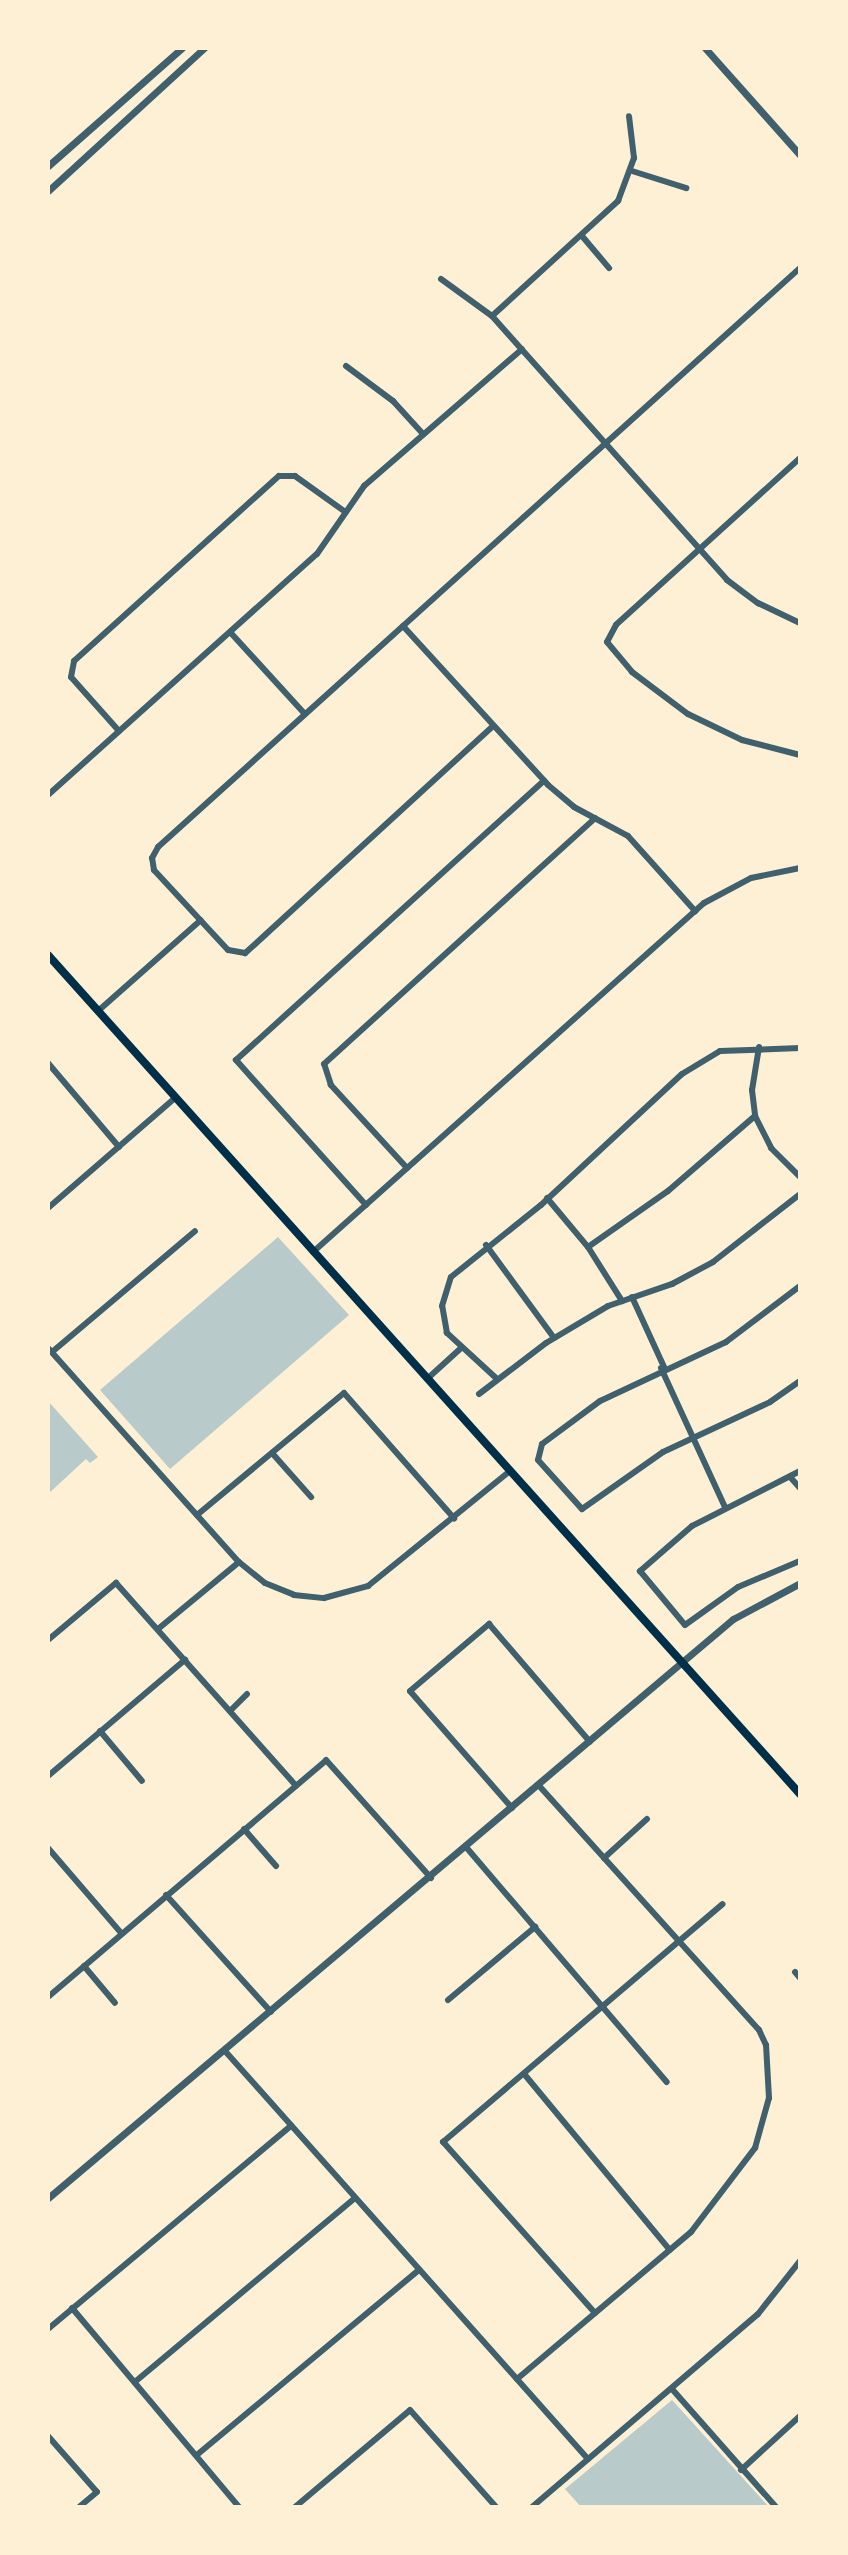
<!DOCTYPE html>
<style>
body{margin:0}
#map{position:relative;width:848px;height:2555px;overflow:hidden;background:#fdf0d5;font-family:Roboto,sans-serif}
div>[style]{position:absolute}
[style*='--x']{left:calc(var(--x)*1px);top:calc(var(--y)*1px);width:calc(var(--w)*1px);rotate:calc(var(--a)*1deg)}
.green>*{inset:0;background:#b9caca}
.minor>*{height:6px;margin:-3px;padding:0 3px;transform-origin:3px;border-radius:3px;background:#3f606c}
.tertiary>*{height:7px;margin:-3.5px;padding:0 3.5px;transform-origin:3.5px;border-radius:3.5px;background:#3f606c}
.secondary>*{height:8px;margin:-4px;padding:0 4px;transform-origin:4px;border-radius:4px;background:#003049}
span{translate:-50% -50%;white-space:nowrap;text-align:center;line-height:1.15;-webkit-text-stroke:7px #fdf0d5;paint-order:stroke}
.frame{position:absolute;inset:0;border:50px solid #fdf0d5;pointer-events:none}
</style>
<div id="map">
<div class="green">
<i style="clip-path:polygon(278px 1237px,349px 1315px,170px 1469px,100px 1390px)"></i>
<i style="clip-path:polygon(48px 1401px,98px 1457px,90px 1463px,86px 1459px,48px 1494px)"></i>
<i style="clip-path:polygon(672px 2400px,769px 2507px,581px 2507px,565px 2489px)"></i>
</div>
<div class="minor">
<i style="--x:632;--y:171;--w:57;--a:17.5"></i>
<i style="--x:582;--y:236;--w:42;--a:49.8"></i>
<i style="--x:441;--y:279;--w:63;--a:36"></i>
<i style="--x:492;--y:316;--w:353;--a:48.3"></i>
<i style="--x:727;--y:580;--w:39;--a:37"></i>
<i style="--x:758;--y:603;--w:47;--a:25.5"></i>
<i style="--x:492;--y:316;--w:171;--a:-42.4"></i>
<i style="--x:618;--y:201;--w:46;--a:-69.6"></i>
<i style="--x:634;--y:158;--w:42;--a:-96.8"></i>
<i style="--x:346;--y:366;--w:59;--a:36.7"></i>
<i style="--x:393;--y:401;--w:45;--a:47.7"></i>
<i style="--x:800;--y:458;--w:248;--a:137.8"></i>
<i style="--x:616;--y:625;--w:19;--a:118"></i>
<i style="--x:607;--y:642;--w:39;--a:50"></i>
<i style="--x:632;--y:672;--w:70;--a:36.9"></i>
<i style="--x:688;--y:714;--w:60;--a:25.7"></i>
<i style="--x:742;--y:740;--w:60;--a:14.5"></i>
<i style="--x:403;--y:626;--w:215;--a:47.6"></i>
<i style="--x:548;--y:785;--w:34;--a:40"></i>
<i style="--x:574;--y:807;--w:61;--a:28.2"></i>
<i style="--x:628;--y:836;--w:101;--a:48.2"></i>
<i style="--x:230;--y:632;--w:111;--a:47.6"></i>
<i style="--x:492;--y:727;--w:335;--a:137.5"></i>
<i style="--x:245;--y:953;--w:17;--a:-170"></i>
<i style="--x:228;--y:950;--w:109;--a:-132.8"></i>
<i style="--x:154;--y:870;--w:12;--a:-99"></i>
<i style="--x:152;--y:858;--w:13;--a:-61"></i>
<i style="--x:158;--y:847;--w:865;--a:-42.05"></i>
<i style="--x:119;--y:731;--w:72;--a:-131.6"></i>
<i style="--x:71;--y:677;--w:16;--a:-79"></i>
<i style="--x:74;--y:661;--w:276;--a:-42.1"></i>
<i style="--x:279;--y:476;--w:16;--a:0"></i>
<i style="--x:295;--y:476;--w:60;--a:35.5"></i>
<i style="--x:48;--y:795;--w:361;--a:-41.9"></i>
<i style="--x:317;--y:554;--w:83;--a:-55.3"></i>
<i style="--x:364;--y:486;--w:209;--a:-40.9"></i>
<i style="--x:98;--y:1011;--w:137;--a:-41.5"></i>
<i style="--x:759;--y:1047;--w:44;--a:99.2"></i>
<i style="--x:752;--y:1090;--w:26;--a:83"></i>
<i style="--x:755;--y:1116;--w:36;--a:63"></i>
<i style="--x:771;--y:1148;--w:41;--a:45"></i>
<i style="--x:48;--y:1063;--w:110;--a:49.8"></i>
<i style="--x:407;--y:1168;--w:113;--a:-132.5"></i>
<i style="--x:331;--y:1085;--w:22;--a:-108"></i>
<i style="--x:324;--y:1064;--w:366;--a:-42.2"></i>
<i style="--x:547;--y:1198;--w:64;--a:50.1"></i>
<i style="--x:588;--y:1247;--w:64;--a:57.8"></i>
<i style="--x:366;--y:1205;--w:195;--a:-131.9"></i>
<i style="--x:236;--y:1060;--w:416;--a:-42.2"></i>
<i style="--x:48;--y:1208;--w:168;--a:-40.9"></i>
<i style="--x:486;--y:1245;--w:115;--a:53.8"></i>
<i style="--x:588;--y:1247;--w:98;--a:-35"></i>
<i style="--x:668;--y:1191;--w:115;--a:-40.8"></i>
<i style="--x:313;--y:1252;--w:524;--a:-41.75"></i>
<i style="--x:704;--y:903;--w:53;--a:-28"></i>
<i style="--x:751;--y:878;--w:50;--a:-11.5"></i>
<i style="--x:800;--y:1286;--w:93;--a:142.9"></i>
<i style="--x:726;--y:1342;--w:139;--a:154.9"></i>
<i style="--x:600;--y:1401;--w:72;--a:143.4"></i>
<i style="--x:542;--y:1444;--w:16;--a:104"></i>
<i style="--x:538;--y:1460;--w:66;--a:48.1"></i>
<i style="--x:582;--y:1509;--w:99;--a:-35.1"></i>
<i style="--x:663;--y:1452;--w:118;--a:-25"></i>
<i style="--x:770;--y:1402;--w:37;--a:-35"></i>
<i style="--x:632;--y:1297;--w:77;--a:65.4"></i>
<i style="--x:48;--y:1348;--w:287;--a:48.3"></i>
<i style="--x:239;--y:1562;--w:33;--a:39"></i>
<i style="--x:265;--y:1583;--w:31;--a:22"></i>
<i style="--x:294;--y:1595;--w:30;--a:6"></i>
<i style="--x:324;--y:1598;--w:46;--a:-15.3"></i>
<i style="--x:368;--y:1586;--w:183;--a:-39"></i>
<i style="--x:52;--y:1352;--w:187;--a:-40.2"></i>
<i style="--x:661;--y:1368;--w:153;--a:65.3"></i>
<i style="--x:496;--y:1378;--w:67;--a:-137.4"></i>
<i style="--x:447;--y:1333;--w:27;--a:-100"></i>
<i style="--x:442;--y:1306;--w:30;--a:-73"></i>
<i style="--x:451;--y:1277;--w:115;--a:-38.7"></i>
<i style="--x:541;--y:1205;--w:192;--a:-42.9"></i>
<i style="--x:682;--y:1074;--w:44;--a:-31.2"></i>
<i style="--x:720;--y:1051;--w:80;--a:-2.1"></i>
<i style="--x:427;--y:1379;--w:45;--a:-42.3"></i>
<i style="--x:479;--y:1394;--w:84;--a:-37.3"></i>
<i style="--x:546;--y:1343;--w:72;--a:-30.8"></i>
<i style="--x:608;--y:1306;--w:68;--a:-19"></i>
<i style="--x:672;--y:1284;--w:47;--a:-28.2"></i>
<i style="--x:713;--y:1262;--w:110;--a:-38"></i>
<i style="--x:272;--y:1453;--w:59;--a:48.4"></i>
<i style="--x:800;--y:1471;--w:121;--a:153"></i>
<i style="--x:692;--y:1526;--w:69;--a:139.1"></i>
<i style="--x:640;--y:1571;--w:70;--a:50.2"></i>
<i style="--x:685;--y:1625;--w:65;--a:-35.6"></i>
<i style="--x:738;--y:1587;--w:67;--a:-22.8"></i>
<i style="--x:791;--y:1478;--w:13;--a:48"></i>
<i style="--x:197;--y:1515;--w:191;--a:-39.7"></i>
<i style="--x:344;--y:1393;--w:167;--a:48.7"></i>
<i style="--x:158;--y:1629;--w:105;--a:-39.6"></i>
<i style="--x:48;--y:1640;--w:89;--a:-40"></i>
<i style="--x:116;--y:1583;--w:271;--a:48.4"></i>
<i style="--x:230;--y:1711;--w:24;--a:-45"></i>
<i style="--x:100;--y:1731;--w:65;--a:50"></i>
<i style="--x:48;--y:1776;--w:180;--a:-40.3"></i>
<i style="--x:512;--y:1808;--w:155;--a:-131.1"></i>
<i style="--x:410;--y:1691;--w:104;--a:-40.3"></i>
<i style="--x:489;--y:1624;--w:155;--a:49.4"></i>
<i style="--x:244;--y:1829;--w:49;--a:49.1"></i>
<i style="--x:466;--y:1847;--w:309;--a:49.5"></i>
<i style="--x:48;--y:1848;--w:112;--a:49.3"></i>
<i style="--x:604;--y:1858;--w:58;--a:-42.2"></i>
<i style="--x:166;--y:1895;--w:157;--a:48.1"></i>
<i style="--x:84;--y:1966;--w:48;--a:50"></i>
<i style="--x:795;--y:1972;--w:8;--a:50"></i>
<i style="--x:48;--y:1997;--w:365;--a:-40.4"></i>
<i style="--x:326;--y:1760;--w:158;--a:48.3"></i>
<i style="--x:448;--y:2000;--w:114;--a:-40"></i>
<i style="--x:225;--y:2051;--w:546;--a:48.34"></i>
<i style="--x:525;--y:2075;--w:227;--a:50.4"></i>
<i style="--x:72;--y:2308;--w:260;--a:50"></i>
<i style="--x:595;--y:2313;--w:229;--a:-131.6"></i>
<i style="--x:443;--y:2142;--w:367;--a:-40.4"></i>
<i style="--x:48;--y:2329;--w:317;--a:-39.9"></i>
<i style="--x:517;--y:2379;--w:228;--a:-40.2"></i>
<i style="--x:691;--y:2232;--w:106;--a:-52.7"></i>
<i style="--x:755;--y:2148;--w:52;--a:-74.4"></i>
<i style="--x:769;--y:2098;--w:53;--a:-93.2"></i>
<i style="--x:766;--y:2045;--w:17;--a:-115"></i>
<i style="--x:759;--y:2030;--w:329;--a:-132"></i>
<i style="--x:136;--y:2381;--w:285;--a:-39.9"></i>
<i style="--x:672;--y:2389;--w:157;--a:48.6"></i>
<i style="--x:48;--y:2436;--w:74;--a:48.8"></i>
<i style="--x:97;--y:2492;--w:23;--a:140"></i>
<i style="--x:198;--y:2454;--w:288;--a:-39.8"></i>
<i style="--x:741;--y:2470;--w:80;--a:-42.5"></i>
<i style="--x:295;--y:2507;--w:150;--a:-40.1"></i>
<i style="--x:410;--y:2410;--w:130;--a:48.4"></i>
<i style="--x:532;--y:2507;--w:297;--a:-40.5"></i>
<i style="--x:758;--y:2314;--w:68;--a:-51.6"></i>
</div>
<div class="tertiary">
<i style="--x:705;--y:48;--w:143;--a:48.4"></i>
<i style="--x:48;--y:166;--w:179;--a:-41.4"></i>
<i style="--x:48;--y:191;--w:212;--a:-42.5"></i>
<i style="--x:48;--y:2198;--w:897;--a:-40.21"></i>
<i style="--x:733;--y:1619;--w:76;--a:-28.2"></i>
</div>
<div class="secondary">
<i style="--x:48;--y:955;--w:1127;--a:48.13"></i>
</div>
<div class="frame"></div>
</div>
